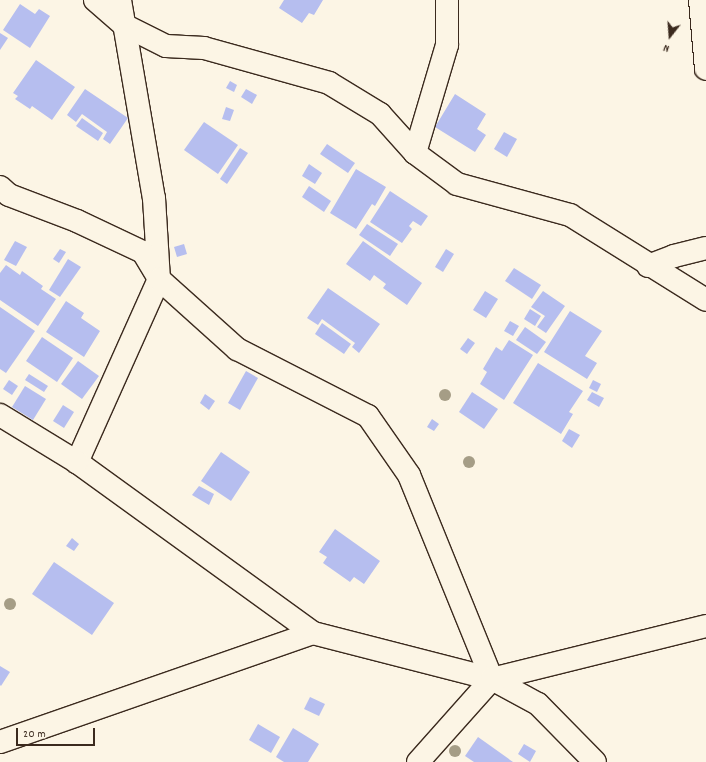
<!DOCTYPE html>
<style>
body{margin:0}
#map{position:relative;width:706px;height:762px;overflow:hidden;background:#fcf5e5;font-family:Dekko,sans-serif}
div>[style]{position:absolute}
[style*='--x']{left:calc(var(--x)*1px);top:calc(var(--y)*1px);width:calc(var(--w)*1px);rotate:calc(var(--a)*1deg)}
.building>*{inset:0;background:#b6beef}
.roads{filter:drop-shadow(1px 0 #3b2a1e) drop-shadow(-1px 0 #3b2a1e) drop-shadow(0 1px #3b2a1e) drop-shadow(0 -1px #3b2a1e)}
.street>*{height:22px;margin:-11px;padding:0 11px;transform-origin:11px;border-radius:11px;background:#fcf5e5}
.secondary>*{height:22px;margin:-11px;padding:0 11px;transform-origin:11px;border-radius:11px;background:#fcf5e5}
.trees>*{width:12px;height:12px;margin:-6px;border-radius:50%;background:#a59d86}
span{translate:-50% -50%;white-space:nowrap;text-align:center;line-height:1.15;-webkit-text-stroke:4px #fcf5e5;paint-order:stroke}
.north{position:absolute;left:650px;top:16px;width:40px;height:40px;-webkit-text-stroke:3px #fcf5e5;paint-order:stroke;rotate:197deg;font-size:11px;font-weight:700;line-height:16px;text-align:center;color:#3b2a1e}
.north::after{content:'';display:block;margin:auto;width:14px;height:18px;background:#3b2a1e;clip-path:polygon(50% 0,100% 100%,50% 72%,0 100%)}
.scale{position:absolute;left:16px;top:728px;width:79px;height:18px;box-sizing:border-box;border:2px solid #3b2a1e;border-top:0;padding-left:5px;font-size:12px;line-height:14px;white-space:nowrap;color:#3b2a1e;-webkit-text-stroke:3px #fcf5e5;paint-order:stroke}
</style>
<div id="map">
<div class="building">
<i style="clip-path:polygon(284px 0,323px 0,314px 15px,309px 13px,302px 23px,279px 8px)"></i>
<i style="clip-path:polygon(20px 4px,35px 14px,39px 9px,50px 16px,30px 48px,3px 30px)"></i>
<i style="clip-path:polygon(0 33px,8px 38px,0 50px)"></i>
<i style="clip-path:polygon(36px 60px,75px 87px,52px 120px,32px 106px,30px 109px,15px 99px,18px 96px,13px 93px)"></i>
<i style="clip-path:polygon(230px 81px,237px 85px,234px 92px,226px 88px)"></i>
<i style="clip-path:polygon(85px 89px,128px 118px,110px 144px,103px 139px,107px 132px,82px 114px,76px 122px,67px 115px)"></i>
<i style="clip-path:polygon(246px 89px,257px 95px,252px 104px,241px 97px)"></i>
<i style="clip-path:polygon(455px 94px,486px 114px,477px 129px,486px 135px,475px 152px,435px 127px)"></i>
<i style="clip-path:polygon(226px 107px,234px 110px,230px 121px,222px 119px)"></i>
<i style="clip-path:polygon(82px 118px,103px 133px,98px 141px,76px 126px)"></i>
<i style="clip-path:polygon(204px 122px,238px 145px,218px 174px,184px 150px)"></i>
<i style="clip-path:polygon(504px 132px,517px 139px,507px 157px,494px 149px)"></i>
<i style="clip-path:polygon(327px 144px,355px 163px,348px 173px,320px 154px)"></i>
<i style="clip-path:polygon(240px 148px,248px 153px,227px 184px,220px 179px)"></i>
<i style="clip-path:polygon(309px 164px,322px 173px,315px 184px,302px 176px)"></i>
<i style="clip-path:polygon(356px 169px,386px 187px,375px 206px,372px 204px,356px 229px,330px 213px)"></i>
<i style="clip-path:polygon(309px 186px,331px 201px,324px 212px,302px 197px)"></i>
<i style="clip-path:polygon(390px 191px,428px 216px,421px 226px,413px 221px,409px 226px,412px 229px,402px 243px,370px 222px)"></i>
<i style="clip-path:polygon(367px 224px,398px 244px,390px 256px,359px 235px)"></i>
<i style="clip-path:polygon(15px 241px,27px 247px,16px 266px,4px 260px)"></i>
<i style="clip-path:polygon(363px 241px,422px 283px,407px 305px,383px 288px,386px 284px,374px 275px,370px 281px,346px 264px)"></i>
<i style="clip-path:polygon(184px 244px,187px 254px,177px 257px,174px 247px)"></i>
<i style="clip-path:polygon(60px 249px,66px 252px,59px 263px,53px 259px)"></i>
<i style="clip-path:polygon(446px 249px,454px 254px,443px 272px,435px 267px)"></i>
<i style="clip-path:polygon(68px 259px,81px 267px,60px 297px,49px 290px)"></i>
<i style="clip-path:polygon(6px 265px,20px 275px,22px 271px,43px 286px,41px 289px,56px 299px,38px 326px,0 300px,0 273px)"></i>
<i style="clip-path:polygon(514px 268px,541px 285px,532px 299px,505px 281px)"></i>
<i style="clip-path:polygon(328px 288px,380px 324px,359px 353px,352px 347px,355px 343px,322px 319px,318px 325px,307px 318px)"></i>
<i style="clip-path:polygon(485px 291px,498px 299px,486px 318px,473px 310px)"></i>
<i style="clip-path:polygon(543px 291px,565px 306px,546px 333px,537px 327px,545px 316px,531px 307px)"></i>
<i style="clip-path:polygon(66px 301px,84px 313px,81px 318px,100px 331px,84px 357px,46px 332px)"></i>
<i style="clip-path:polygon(0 307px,35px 331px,6px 373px,0 369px)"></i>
<i style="clip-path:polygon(530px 309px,541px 316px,535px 326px,524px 319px)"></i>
<i style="clip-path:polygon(570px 311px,602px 331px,585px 356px,597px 363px,587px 379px,544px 352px)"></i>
<i style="clip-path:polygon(510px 321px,519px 326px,513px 336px,504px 331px)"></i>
<i style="clip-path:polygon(322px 323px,351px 344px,344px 354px,315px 334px)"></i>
<i style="clip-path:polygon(525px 327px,546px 342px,537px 354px,516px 340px)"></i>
<i style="clip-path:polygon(42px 337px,73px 358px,57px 382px,26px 361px)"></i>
<i style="clip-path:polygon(468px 338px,475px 343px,467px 354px,460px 349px)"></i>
<i style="clip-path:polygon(509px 340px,533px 355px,504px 400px,480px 384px,487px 372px,483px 369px,496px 347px,502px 351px)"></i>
<i style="clip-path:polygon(78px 361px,99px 376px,82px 399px,61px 384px)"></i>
<i style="clip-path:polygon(538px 363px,583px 391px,569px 412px,573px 414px,561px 434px,513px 403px)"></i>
<i style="clip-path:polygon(246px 371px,258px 378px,240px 410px,228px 403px)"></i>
<i style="clip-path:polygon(29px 374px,48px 386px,44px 392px,25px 380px)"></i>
<i style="clip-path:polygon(9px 380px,18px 386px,12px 395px,3px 389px)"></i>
<i style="clip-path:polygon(593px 380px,601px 384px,597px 392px,589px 388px)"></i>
<i style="clip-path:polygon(25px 386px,46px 399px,33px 420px,12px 407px)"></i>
<i style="clip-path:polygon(472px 392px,498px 409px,484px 429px,459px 412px)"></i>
<i style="clip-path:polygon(592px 392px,604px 398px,599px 407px,587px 400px)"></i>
<i style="clip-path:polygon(205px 394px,215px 401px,209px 410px,200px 403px)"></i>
<i style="clip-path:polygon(63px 405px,74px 412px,64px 428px,53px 421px)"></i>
<i style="clip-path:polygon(432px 419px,439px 424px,434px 431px,427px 427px)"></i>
<i style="clip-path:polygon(569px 429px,580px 435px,572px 448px,562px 441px)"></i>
<i style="clip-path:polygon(221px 452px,250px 472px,231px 501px,201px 481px)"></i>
<i style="clip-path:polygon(199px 486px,214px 494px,209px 505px,192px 495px)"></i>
<i style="clip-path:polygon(335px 529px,380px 561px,364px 584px,354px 577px,350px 582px,323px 563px,327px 557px,319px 552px)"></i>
<i style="clip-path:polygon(72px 538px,79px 544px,74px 551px,66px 546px)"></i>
<i style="clip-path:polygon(54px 562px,114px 603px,92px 635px,32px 594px)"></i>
<i style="clip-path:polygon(0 666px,10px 672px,1px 686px,0 685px)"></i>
<i style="clip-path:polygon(310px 697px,325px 704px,319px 716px,304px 709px)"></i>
<i style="clip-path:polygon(258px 724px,280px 737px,271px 753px,249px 740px)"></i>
<i style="clip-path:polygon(293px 728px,319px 744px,308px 762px,284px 762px,276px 757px)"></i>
<i style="clip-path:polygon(478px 737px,513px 762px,474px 762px,465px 756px)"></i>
<i style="clip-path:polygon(524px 744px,536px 751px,530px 762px,518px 754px)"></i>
</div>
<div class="roads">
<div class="street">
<i style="--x:95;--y:0;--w:38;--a:41"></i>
<i style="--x:124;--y:25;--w:47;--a:26.6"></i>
<i style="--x:166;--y:46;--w:38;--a:3"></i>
<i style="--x:204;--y:48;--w:130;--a:15.6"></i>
<i style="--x:329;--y:83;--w:60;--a:31.3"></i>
<i style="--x:380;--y:114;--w:52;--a:48.1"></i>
<i style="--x:415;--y:153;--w:52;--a:36.4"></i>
<i style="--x:457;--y:184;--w:117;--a:15.3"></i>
<i style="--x:570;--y:215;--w:160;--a:32"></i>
<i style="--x:120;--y:0;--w:201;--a:80.3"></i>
<i style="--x:154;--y:198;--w:81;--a:86.5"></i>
<i style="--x:159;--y:279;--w:201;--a:114.1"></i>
<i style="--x:77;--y:462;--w:291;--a:35.9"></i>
<i style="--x:415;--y:153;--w:113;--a:-73.5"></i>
<i style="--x:447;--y:45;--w:45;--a:-90"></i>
<i style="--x:0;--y:187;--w:12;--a:42"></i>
<i style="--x:9;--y:195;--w:73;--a:20.9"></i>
<i style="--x:77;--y:221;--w:73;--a:25.2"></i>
<i style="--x:143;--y:252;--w:31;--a:59"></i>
<i style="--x:159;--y:279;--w:105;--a:41.9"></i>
<i style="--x:237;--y:349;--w:147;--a:27.1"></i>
<i style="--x:368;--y:416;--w:72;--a:55.2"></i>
<i style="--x:409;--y:475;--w:220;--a:67.9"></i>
<i style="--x:648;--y:266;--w:28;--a:-21"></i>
<i style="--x:674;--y:256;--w:33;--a:-14"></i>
<i style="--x:0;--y:415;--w:90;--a:31.4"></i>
<i style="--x:0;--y:742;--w:331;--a:-19.2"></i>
<i style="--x:313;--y:633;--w:185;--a:14.4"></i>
<i style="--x:492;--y:679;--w:52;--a:28.5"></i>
<i style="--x:538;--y:704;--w:81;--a:45.5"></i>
<i style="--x:418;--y:762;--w:111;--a:-48.3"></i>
<i style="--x:492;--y:679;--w:220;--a:-13.9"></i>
</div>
<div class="secondary">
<i style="--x:700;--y:0;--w:69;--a:85"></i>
</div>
</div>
<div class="trees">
<i style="left:445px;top:395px"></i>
<i style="left:469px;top:462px"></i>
<i style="left:10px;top:604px"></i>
<i style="left:455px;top:751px"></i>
</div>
<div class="north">N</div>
<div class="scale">20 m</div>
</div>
